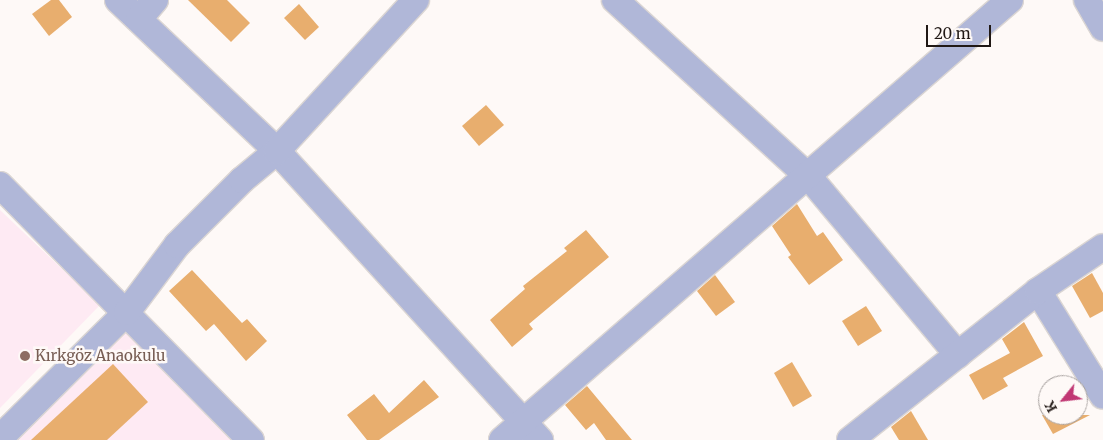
<!DOCTYPE html>
<meta charset="utf-8">
<style>
body{margin:0}
#map{position:relative;width:1103px;height:440px;overflow:hidden;background:#fef9f7;font-family:Merriweather,serif}
div>[style]{position:absolute}
[style*='--x']{left:calc(var(--x)*1px);top:calc(var(--y)*1px);width:calc(var(--w)*1px);rotate:calc(var(--a)*1deg)}
.education>*{inset:0;background:#feeaf3}
.building>*{inset:0;background:#e8ae6e}
.roads{filter:drop-shadow(1px 0 #dad5d3) drop-shadow(-1px 0 #dad5d3) drop-shadow(0 1px #dad5d3) drop-shadow(0 -1px #dad5d3)}
.street>*{height:26px;margin:-13px;padding:0 13px;transform-origin:13px;border-radius:13px;background:#b0b7d8}
.dots>*{width:14px;height:14px;translate:-50% -50%;box-sizing:border-box;border:2px solid #fef9f7;border-radius:50%}
span{translate:-50% -50%;white-space:nowrap;text-align:center;line-height:1.15;-webkit-text-stroke:5px #fef9f7;paint-order:stroke}
.education-label{font-size:15px;color:#785e54}
.left{translate:0 -50%;text-align:left}
.north{position:absolute;left:1038px;top:375px;width:50px;height:50px;box-sizing:border-box;background:#fef9f7;border:1px solid #a59f9d;border-radius:50%;rotate:241deg;font-size:14px;font-weight:700;line-height:20px;text-align:center;color:#201815}
.north::after{content:'';display:block;margin:auto;width:18px;height:22px;background:#c13874;clip-path:polygon(50% 0,100% 100%,50% 72%,0 100%)}
.scale{position:absolute;left:926px;top:25px;width:65px;height:22px;box-sizing:border-box;border:2px solid #201815;border-top:0;padding-left:6px;font-size:15px;line-height:18px;white-space:nowrap;color:#201815;-webkit-text-stroke:4px #fef9f7;paint-order:stroke}
</style>
<div id="map">
<div class="education">
<i style="clip-path:polygon(0 210px,100px 305px,0 408px)"></i>
<i style="clip-path:polygon(124px 324px,234px 440px,12px 440px)"></i>
</div>
<div class="building">
<i style="clip-path:polygon(51px 0,59px 0,72px 17px,49px 36px,32px 14px)"></i>
<i style="clip-path:polygon(188px 0,227px 0,250px 23px,231px 42px)"></i>
<i style="clip-path:polygon(299px 4px,319px 27px,305px 40px,284px 18px)"></i>
<i style="clip-path:polygon(486px 105px,504px 125px,479px 146px,462px 126px)"></i>
<i style="clip-path:polygon(797px 204px,817px 236px,823px 232px,843px 260px,809px 285px,788px 257px,791px 255px,772px 226px)"></i>
<i style="clip-path:polygon(586px 230px,609px 257px,529px 324px,533px 329px,512px 347px,490px 320px,525px 289px,523px 286px,567px 251px,564px 248px)"></i>
<i style="clip-path:polygon(192px 270px,242px 323px,247px 319px,267px 341px,246px 361px,214px 324px,206px 331px,169px 291px)"></i>
<i style="clip-path:polygon(1092px 273px,1103px 293px,1103px 311px,1090px 318px,1072px 286px)"></i>
<i style="clip-path:polygon(715px 275px,735px 302px,716px 316px,697px 291px)"></i>
<i style="clip-path:polygon(866px 306px,882px 331px,858px 346px,842px 321px)"></i>
<i style="clip-path:polygon(1024px 322px,1043px 356px,1003px 378px,1008px 386px,983px 400px,969px 375px,1010px 353px,1002px 339px)"></i>
<i style="clip-path:polygon(792px 362px,812px 396px,793px 407px,774px 373px)"></i>
<i style="clip-path:polygon(113px 364px,148px 402px,107px 440px,31px 440px)"></i>
<i style="clip-path:polygon(424px 380px,439px 397px,379px 440px,367px 440px,347px 415px,374px 394px,389px 413px)"></i>
<i style="clip-path:polygon(587px 386px,632px 440px,606px 440px,594px 423px,586px 430px,565px 405px)"></i>
<i style="clip-path:polygon(911px 411px,928px 440px,899px 440px,891px 427px)"></i>
<i style="clip-path:polygon(1042px 415px,1090px 415px,1053px 434px)"></i>
</div>
<div class="roads">
<div class="street">
<i style="--x:118;--y:0;--w:219;--a:43.5"></i>
<i style="--x:277;--y:151;--w:391;--a:47.7"></i>
<i style="--x:615;--y:0;--w:263;--a:42.4"></i>
<i style="--x:809;--y:177;--w:232;--a:50.1"></i>
<i style="--x:1087;--y:0;--w:32;--a:60"></i>
<i style="--x:139;--y:19;--w:25;--a:-50"></i>
<i style="--x:0;--y:185;--w:358;--a:45.5"></i>
<i style="--x:1038;--y:291;--w:123;--a:58.2"></i>
<i style="--x:0;--y:438;--w:179;--a:-44.8"></i>
<i style="--x:127;--y:312;--w:84;--a:-53.3"></i>
<i style="--x:177;--y:245;--w:92;--a:-45"></i>
<i style="--x:242;--y:180;--w:45;--a:-39.6"></i>
<i style="--x:277;--y:151;--w:205;--a:-47.4"></i>
<i style="--x:502;--y:440;--w:672;--a:-40.9"></i>
<i style="--x:850;--y:440;--w:240;--a:-38.4"></i>
<i style="--x:1038;--y:291;--w:78;--a:-34.1"></i>
</div>
</div>
<div class="dots">
<i style="left:25px;top:356px;background:#8d6e63"></i>
</div>
<div class="education-label">
<span class="left" style="left:35px;top:356px">Kırkgöz Anaokulu</span>
</div>
<div class="north">K</div>
<div class="scale">20 m</div>
</div>
